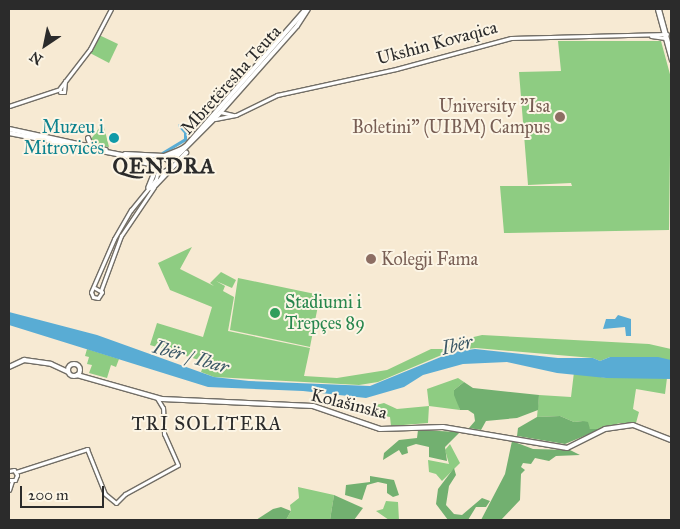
<!DOCTYPE html>
<meta charset="utf-8">
<style>
body{margin:0}
#map{position:relative;width:680px;height:529px;overflow:hidden;background:#f7ead3;font-family:"IM FELL Great Primer",serif}
div>[style]{position:absolute}
[style*='--x']{left:calc(var(--x)*1px);top:calc(var(--y)*1px);width:calc(var(--w)*1px);rotate:calc(var(--a)*1deg)}
.green>*{inset:0;background:#8ecc82}
.forest>*{inset:0;background:#72b070}
.water>*{inset:0;background:#59acd4}
.canal>*{height:3px;margin:-1.5px;padding:0 1.5px;transform-origin:1.5px;border-radius:1.5px;background:#59acd4}
.roads{filter:drop-shadow(1px 0 #726e66) drop-shadow(-1px 0 #726e66) drop-shadow(0 1px #726e66) drop-shadow(0 -1px #726e66)}
.tertiary>*{height:3px;margin:-1.5px;padding:0 1.5px;transform-origin:1.5px;border-radius:1.5px;background:#fff}
.secondary>*{height:4px;margin:-2px;padding:0 2px;transform-origin:2px;border-radius:2px;background:#fff}
.secondary>.ring{margin:-2px;padding:0;box-sizing:content-box;background:none;border:4px solid #fff;border-radius:50%}
.dots>*{width:14px;height:14px;translate:-50% -50%;box-sizing:border-box;border:2px solid #fcf5e5;border-radius:50%}
span{translate:-50% -50%;white-space:nowrap;text-align:center;line-height:1.15;-webkit-text-stroke:4px #fcf5e5;paint-order:stroke}
.street-label{font-size:18px;color:#2b2b2b}
.education-label{font-size:18px;color:#785e54}
.right{translate:-100% -50%;text-align:right}
.left{translate:0 -50%;text-align:left}
.culture-label{font-size:18px;color:#0d838f}
.leisure-label{font-size:18px;color:#27864d}
.water-label{font-size:19px;color:#3b5866;font-style:italic}
.neighbourhood-label{font-size:19px;color:#2b2b2b;letter-spacing:1px}
.district-label{font-size:22px;color:#2b2b2b;font-weight:700;letter-spacing:1px}
.frame{position:absolute;inset:0;border:10px solid #2b2b2b;pointer-events:none}
.north{position:absolute;left:20px;top:20px;width:50px;height:50px;-webkit-text-stroke:4px #fcf5e5;paint-order:stroke;rotate:214deg;font-size:14px;font-weight:700;line-height:20px;text-align:center;color:#2b2b2b}
.north::after{content:'';display:block;margin:auto;width:18px;height:22px;background:#2b2b2b;clip-path:polygon(50% 0,100% 100%,50% 72%,0 100%)}
.scale{position:absolute;left:20px;top:486px;width:84px;height:22px;box-sizing:border-box;border:2px solid #2b2b2b;border-top:0;padding-left:6px;font-size:15px;line-height:18px;white-space:nowrap;color:#2b2b2b;-webkit-text-stroke:4px #fcf5e5;paint-order:stroke}
</style>
<div id="map">
<div class="green">
<i style="clip-path:polygon(99px 35px,118px 44px,109px 63px,90px 53px)"></i>
<i style="clip-path:polygon(558px 41px,661px 41px,671px 78px,669px 230px,504px 233px,500px 186px,572px 186px,571px 183px,528px 185px,519px 72px,561px 71px)"></i>
<i style="clip-path:polygon(103px 123px,109px 147px,93px 145px,91px 139px)"></i>
<i style="clip-path:polygon(192px 247px,180px 269px,214px 286px,210px 283px,221px 272px,236px 280px,232px 288px,216px 281px,225px 286px,223px 291px,234px 297px,228px 331px,310px 348px,304px 376px,337px 378px,387px 370px,431px 349px,443px 349px,457px 341px,482px 335px,649px 344px,671px 349px,670px 360px,610px 357px,600px 361px,593px 358px,476px 348px,451px 351px,378px 382px,359px 385px,214px 377px,201px 372px,204px 364px,222px 367px,150px 345px,157px 323px,203px 337px,212px 307px,170px 290px,158px 263px)"></i>
<i style="clip-path:polygon(238px 278px,320px 295px,310px 347px,230px 330px)"></i>
<i style="clip-path:polygon(87px 349px,119px 359px,116px 367px,111px 365px,107px 378px,89px 373px,92px 365px,87px 364px,89px 357px,85px 356px)"></i>
<i style="clip-path:polygon(574px 372px,606px 378px,667px 378px,665px 394px,636px 389px,633px 409px,639px 412px,636px 423px,620px 423px,601px 429px,590px 429px,583px 421px,574px 422px,560px 416px,537px 417px,539px 395px,571px 397px)"></i>
<i style="clip-path:polygon(458px 378px,464px 382px,454px 390px,460px 410px,429px 406px,428px 423px,391px 426px,390px 417px,378px 415px,372px 406px,384px 403px,397px 409px,429px 406px,427px 389px)"></i>
<i style="clip-path:polygon(450px 444px,460px 463px,442px 481px,436px 474px,429px 472px,428px 460px,449px 464px,445px 450px)"></i>
<i style="clip-path:polygon(298px 487px,334px 495px,330px 520px,286px 520px,291px 511px,290px 505px,299px 498px)"></i>
<i style="clip-path:polygon(386px 501px,398px 502px,399px 520px,389px 520px,376px 511px,383px 509px)"></i>
</div>
<div class="forest">
<i style="clip-path:polygon(464px 382px,473px 388px,539px 395px,538px 410px,517px 418px,486px 421px,481px 430px,469px 428px,475px 421px,474px 414px,468px 410px,460px 410px,454px 395px,454px 390px)"></i>
<i style="clip-path:polygon(560px 416px,574px 422px,583px 421px,588px 422px,590px 429px,601px 429px,565px 444px,517px 436px,518px 428px,537px 417px)"></i>
<i style="clip-path:polygon(418px 430px,460px 432px,445px 447px,447px 461px,429px 457px,429px 447px,416px 444px,407px 447px,408px 453px,402px 455px,399px 450px,383px 460px,384px 453px,399px 440px,417px 438px)"></i>
<i style="clip-path:polygon(512px 441px,533px 449px,570px 450px,580px 455px,556px 456px,549px 461px,535px 458px,531px 464px,523px 463px,521px 467px,525px 470px,521px 474px,520px 500px,501px 520px,481px 520px,505px 474px)"></i>
<i style="clip-path:polygon(454px 468px,456px 475px,449px 486px,446px 505px,454px 514px,462px 515px,482px 498px,490px 501px,486px 507px,476px 507px,468px 520px,448px 520px,436px 504px,438px 489px)"></i>
<i style="clip-path:polygon(370px 476px,394px 480px,399px 495px,393px 497px,387px 493px,387px 484px,378px 482px,367px 485px,362px 500px,345px 495px,346px 485px,370px 482px)"></i>
<i style="clip-path:polygon(334px 495px,363px 508px,354px 520px,330px 520px)"></i>
<i style="clip-path:polygon(281px 507px,291px 511px,286px 520px,256px 520px,273px 509px)"></i>
</div>
<div class="water">
<i style="clip-path:polygon(9px 312px,97px 335px,214px 377px,249px 381px,370px 386px,453px 352px,475px 349px,558px 358px,593px 358px,600px 361px,610px 357px,658px 357px,671px 360px,671px 379px,606px 378px,557px 373px,507px 362px,463px 364px,423px 375px,404px 387px,366px 398px,303px 391px,208px 387px,9px 325px)"></i>
<i style="clip-path:polygon(618px 315px,631px 319px,631px 336px,626px 336px,625px 327px,603px 329px,606px 319px,615px 319px)"></i>
</div>
<div class="canal">
<i style="--x:162;--y:153;--w:27;--a:-31"></i>
<i style="--x:185;--y:139;--w:7;--a:-90"></i>
<i style="--x:185;--y:132;--w:9;--a:-131"></i>
</div>
<div class="roads">
<div class="tertiary">
<i style="--x:657;--y:9;--w:53;--a:74.6"></i>
<i style="--x:659;--y:9;--w:46;--a:74.7"></i>
<i style="--x:651;--y:36;--w:14;--a:8"></i>
<i style="--x:60;--y:88;--w:49;--a:-52.4"></i>
<i style="--x:90;--y:49;--w:45;--a:-62.3"></i>
<i style="--x:60;--y:92;--w:4;--a:0"></i>
<i style="--x:64;--y:92;--w:11;--a:-85"></i>
<i style="--x:9;--y:106;--w:54;--a:-18.4"></i>
<i style="--x:220;--y:112;--w:13;--a:13"></i>
<i style="--x:215;--y:119;--w:21;--a:-11"></i>
<i style="--x:236;--y:115;--w:46;--a:-26"></i>
<i style="--x:277;--y:95;--w:122;--a:-12.3"></i>
<i style="--x:396;--y:69;--w:119;--a:-15.1"></i>
<i style="--x:511;--y:38;--w:156;--a:-1.5"></i>
<i style="--x:159;--y:180;--w:9;--a:-58"></i>
<i style="--x:95;--y:288;--w:8;--a:30"></i>
<i style="--x:102;--y:292;--w:7;--a:124"></i>
<i style="--x:98;--y:298;--w:5;--a:-169"></i>
<i style="--x:93;--y:297;--w:5;--a:-112"></i>
<i style="--x:91;--y:292;--w:58;--a:-66.5"></i>
<i style="--x:114;--y:239;--w:34;--a:-60"></i>
<i style="--x:131;--y:210;--w:40;--a:-51"></i>
<i style="--x:156;--y:179;--w:9;--a:-77"></i>
<i style="--x:101;--y:290;--w:58;--a:-69.7"></i>
<i style="--x:121;--y:236;--w:59;--a:-56"></i>
<i style="--x:9;--y:471;--w:5;--a:-11"></i>
<i style="--x:14;--y:470;--w:6;--a:59"></i>
<i style="--x:17;--y:475;--w:5;--a:112"></i>
<i style="--x:15;--y:480;--w:6;--a:180"></i>
<i style="--x:16;--y:472;--w:75;--a:-17.9"></i>
<i style="--x:87;--y:449;--w:48;--a:68.2"></i>
<i style="--x:105;--y:494;--w:14;--a:39"></i>
<i style="--x:116;--y:503;--w:13;--a:-45"></i>
<i style="--x:125;--y:494;--w:60;--a:-28.7"></i>
<i style="--x:178;--y:465;--w:34;--a:-114"></i>
<i style="--x:164;--y:434;--w:26;--a:-92"></i>
<i style="--x:163;--y:408;--w:12;--a:-121"></i>
<i style="--x:9;--y:490;--w:9;--a:-72"></i>
</div>
<div class="secondary">
<i style="--x:9;--y:129;--w:99;--a:12.2"></i>
<i style="--x:9;--y:133;--w:136;--a:11"></i>
<i style="--x:143;--y:159;--w:15;--a:32"></i>
<i style="--x:88;--y:138;--w:9;--a:69"></i>
<i style="--x:125;--y:154;--w:39;--a:3"></i>
<i style="--x:164;--y:156;--w:18;--a:-22"></i>
<i class="ring" style="left:156px;top:158px;width:10px;height:10px"></i>
<i style="--x:148;--y:159;--w:10;--a:6"></i>
<i style="--x:166;--y:159;--w:24;--a:-33"></i>
<i style="--x:186;--y:146;--w:182;--a:-48.8"></i>
<i style="--x:137;--y:161;--w:12;--a:14"></i>
<i style="--x:149;--y:164;--w:9;--a:49"></i>
<i style="--x:155;--y:171;--w:18;--a:112"></i>
<i style="--x:169;--y:164;--w:69;--a:-45"></i>
<i style="--x:218;--y:115;--w:119;--a:-48.4"></i>
<i style="--x:297;--y:26;--w:20;--a:-57"></i>
<i style="--x:152;--y:189;--w:50;--a:-46.6"></i>
<i class="ring" style="left:68px;top:364px;width:8px;height:8px"></i>
<i style="--x:9;--y:367;--w:17;--a:-25"></i>
<i style="--x:24;--y:360;--w:27;--a:8"></i>
<i style="--x:51;--y:364;--w:19;--a:25"></i>
<i style="--x:77;--y:375;--w:88;--a:15.8"></i>
<i style="--x:162;--y:399;--w:151;--a:2.7"></i>
<i style="--x:313;--y:406;--w:71;--a:18.9"></i>
<i style="--x:380;--y:429;--w:63;--a:-1.8"></i>
<i style="--x:443;--y:427;--w:126;--a:9.6"></i>
<i style="--x:567;--y:448;--w:42;--a:-26.6"></i>
<i style="--x:605;--y:429;--w:28;--a:-8"></i>
<i style="--x:633;--y:425;--w:41;--a:21.5"></i>
</div>
</div>
<div class="dots">
<i style="left:560px;top:117px;background:#8d6e63"></i>
<i style="left:114px;top:138px;background:#0f9aa8"></i>
<i style="left:371px;top:259px;background:#8d6e63"></i>
<i style="left:275px;top:313px;background:#2e9e5b"></i>
</div>
<div class="street-label">
<span style="left:437px;top:43px;rotate:-15deg">Ukshin Kovaqica</span>
<span style="left:231px;top:80px;rotate:-48deg">Mbretëresha Teuta</span>
<span style="left:349px;top:404px;rotate:14deg">Kolašinska</span>
</div>
<div class="education-label">
<span class="right" style="left:550px;top:117px">University "Isa<br>Boletini" (UIBM) Campus</span>
<span class="left" style="left:381px;top:259px">Kolegji Fama</span>
</div>
<div class="culture-label">
<span class="right" style="left:104px;top:138px">Muzeu i<br>Mitrovicës</span>
</div>
<div class="leisure-label">
<span class="left" style="left:285px;top:313px">Stadiumi i<br>Trepçes 89</span>
</div>
<div class="water-label">
<span style="left:457px;top:345px;rotate:-14deg">Ibër</span>
<span style="left:191px;top:357px;rotate:16deg">Ibër / Ibar</span>
</div>
<div class="neighbourhood-label">
<span style="left:207px;top:424px">TRI SOLITERA</span>
</div>
<div class="district-label">
<span style="left:164px;top:166px">QENDRA</span>
</div>
<div class="frame"></div>
<div class="north">N</div>
<div class="scale">200 m</div>
</div>
